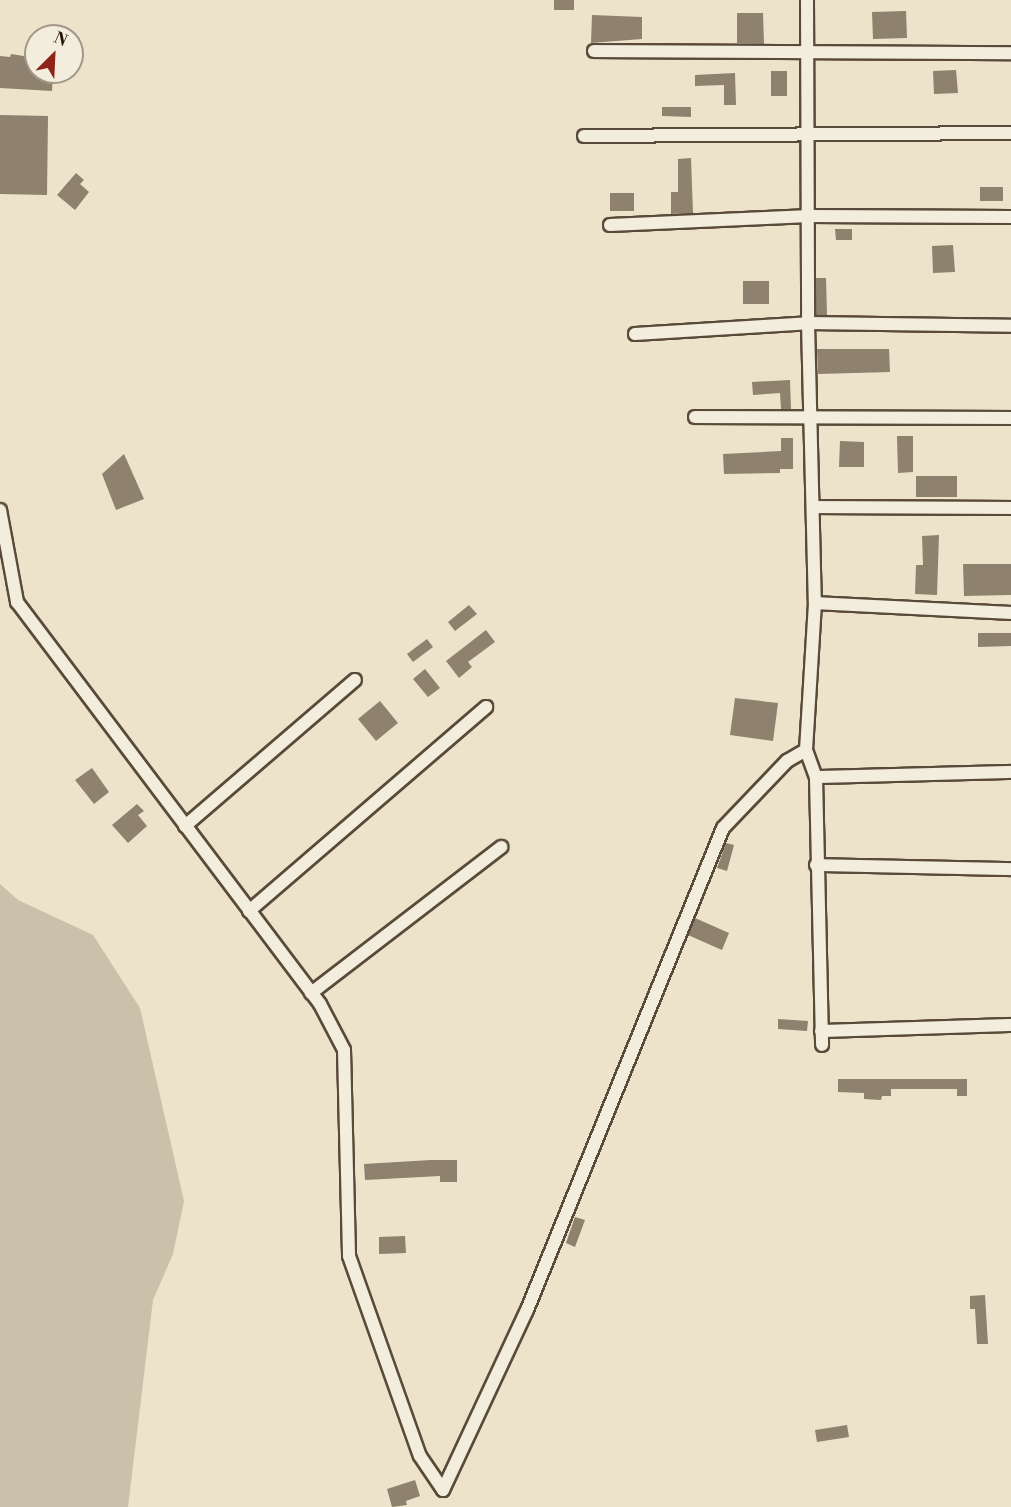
<!DOCTYPE html>
<style>
body{margin:0}
#map{position:relative;width:1011px;height:1507px;overflow:hidden;background:#ece3ca;font-family:"Libre Bodoni",serif}
div>[style]{position:absolute}
[style*='--x']{left:calc(var(--x)*1px);top:calc(var(--y)*1px);width:calc(var(--w)*1px);rotate:calc(var(--a)*1deg)}
.green>*{inset:0;background:#cbc0a9}
.building>*{inset:0;background:#8e816d}
.roads{filter:drop-shadow(2px 0 #594a39) drop-shadow(-2px 0 #594a39) drop-shadow(0 2px #594a39) drop-shadow(0 -2px #594a39)}
.minor>*{height:12px;margin:-6px;padding:0 6px;transform-origin:6px;border-radius:6px;background:#f3eddd}
span{translate:-50% -50%;white-space:nowrap;text-align:center;line-height:1.15;-webkit-text-stroke:6px #f3eddd;paint-order:stroke}
.north{position:absolute;left:24px;top:24px;width:60px;height:60px;box-sizing:border-box;background:#f3eddd;border:2px solid #a29788;border-radius:50%;rotate:24deg;font-size:16px;font-weight:700;line-height:24px;text-align:center;color:#281709}
.north::after{content:'';display:block;margin:auto;width:21px;height:27px;background:#8f2418;clip-path:polygon(50% 0,100% 100%,50% 72%,0 100%)}
</style>
<div id="map">
<div class="green">
<i style="clip-path:polygon(0 884px,18px 900px,93px 935px,140px 1008px,184px 1201px,173px 1254px,153px 1300px,128px 1507px,0 1507px)"></i>
</div>
<div class="building">
<i style="clip-path:polygon(554px 0,574px 0,574px 10px,554px 10px)"></i>
<i style="clip-path:polygon(906px 11px,907px 38px,873px 39px,872px 12px)"></i>
<i style="clip-path:polygon(737px 13px,763px 13px,764px 44px,737px 43px)"></i>
<i style="clip-path:polygon(592px 15px,642px 17px,642px 39px,591px 43px)"></i>
<i style="clip-path:polygon(11px 54px,36px 58px,36px 72px,53px 72px,52px 91px,0 88px,0 56px,10px 57px)"></i>
<i style="clip-path:polygon(956px 70px,958px 93px,934px 94px,933px 71px)"></i>
<i style="clip-path:polygon(771px 71px,787px 71px,787px 96px,771px 96px)"></i>
<i style="clip-path:polygon(735px 73px,736px 105px,724px 105px,724px 85px,695px 86px,695px 75px)"></i>
<i style="clip-path:polygon(662px 107px,691px 107px,691px 117px,662px 116px)"></i>
<i style="clip-path:polygon(0 115px,48px 116px,47px 195px,0 194px)"></i>
<i style="clip-path:polygon(691px 158px,693px 213px,671px 214px,671px 192px,678px 192px,678px 159px)"></i>
<i style="clip-path:polygon(76px 173px,84px 180px,80px 184px,89px 192px,75px 210px,57px 195px)"></i>
<i style="clip-path:polygon(980px 187px,1003px 187px,1003px 201px,980px 201px)"></i>
<i style="clip-path:polygon(610px 193px,634px 193px,634px 211px,610px 211px)"></i>
<i style="clip-path:polygon(835px 229px,852px 229px,852px 240px,836px 240px)"></i>
<i style="clip-path:polygon(953px 245px,955px 272px,933px 273px,932px 246px)"></i>
<i style="clip-path:polygon(816px 278px,826px 278px,827px 315px,816px 315px)"></i>
<i style="clip-path:polygon(743px 281px,769px 281px,769px 304px,743px 304px)"></i>
<i style="clip-path:polygon(817px 349px,889px 349px,890px 372px,818px 374px)"></i>
<i style="clip-path:polygon(790px 380px,791px 409px,781px 409px,780px 393px,753px 395px,752px 382px)"></i>
<i style="clip-path:polygon(897px 436px,913px 436px,913px 472px,898px 473px)"></i>
<i style="clip-path:polygon(781px 438px,793px 438px,793px 469px,780px 469px,780px 473px,724px 474px,723px 454px,781px 451px)"></i>
<i style="clip-path:polygon(840px 441px,864px 442px,864px 467px,839px 467px)"></i>
<i style="clip-path:polygon(124px 454px,144px 499px,116px 510px,102px 474px)"></i>
<i style="clip-path:polygon(916px 476px,957px 476px,957px 497px,916px 497px)"></i>
<i style="clip-path:polygon(939px 535px,937px 595px,915px 594px,916px 565px,923px 565px,922px 536px)"></i>
<i style="clip-path:polygon(963px 564px,1011px 564px,1011px 595px,964px 596px)"></i>
<i style="clip-path:polygon(469px 605px,477px 614px,455px 631px,448px 622px)"></i>
<i style="clip-path:polygon(486px 630px,495px 642px,468px 662px,472px 667px,459px 678px,446px 661px)"></i>
<i style="clip-path:polygon(978px 633px,1011px 633px,1011px 646px,978px 647px)"></i>
<i style="clip-path:polygon(427px 639px,433px 647px,413px 662px,407px 654px)"></i>
<i style="clip-path:polygon(425px 669px,440px 688px,428px 697px,413px 679px)"></i>
<i style="clip-path:polygon(735px 698px,778px 703px,773px 741px,730px 735px)"></i>
<i style="clip-path:polygon(380px 701px,398px 723px,376px 741px,358px 719px)"></i>
<i style="clip-path:polygon(92px 768px,109px 792px,94px 804px,75px 780px)"></i>
<i style="clip-path:polygon(137px 804px,144px 811px,138px 815px,147px 826px,128px 843px,112px 825px)"></i>
<i style="clip-path:polygon(726px 843px,734px 845px,727px 871px,717px 868px)"></i>
<i style="clip-path:polygon(695px 918px,729px 933px,722px 950px,688px 935px)"></i>
<i style="clip-path:polygon(778px 1019px,808px 1021px,807px 1031px,778px 1029px)"></i>
<i style="clip-path:polygon(838px 1079px,967px 1079px,967px 1096px,957px 1096px,957px 1089px,891px 1089px,891px 1096px,882px 1096px,881px 1100px,864px 1099px,864px 1093px,838px 1092px)"></i>
<i style="clip-path:polygon(431px 1160px,457px 1160px,457px 1182px,440px 1182px,440px 1176px,365px 1180px,364px 1164px)"></i>
<i style="clip-path:polygon(575px 1217px,585px 1220px,575px 1247px,566px 1243px)"></i>
<i style="clip-path:polygon(405px 1236px,406px 1253px,379px 1254px,379px 1237px)"></i>
<i style="clip-path:polygon(985px 1295px,988px 1344px,977px 1344px,975px 1309px,970px 1309px,970px 1296px)"></i>
<i style="clip-path:polygon(847px 1425px,849px 1437px,817px 1442px,815px 1430px)"></i>
<i style="clip-path:polygon(415px 1480px,420px 1496px,406px 1501px,407px 1505px,392px 1507px,387px 1489px)"></i>
</div>
<div class="roads">
<div class="minor">
<i style="--x:807;--y:0;--w:323;--a:89.8"></i>
<i style="--x:808;--y:323;--w:280;--a:88.6"></i>
<i style="--x:815;--y:603;--w:147;--a:93.5"></i>
<i style="--x:806;--y:750;--w:29;--a:70"></i>
<i style="--x:816;--y:777;--w:268;--a:88.7"></i>
<i style="--x:594;--y:51;--w:417;--a:0.3"></i>
<i style="--x:584;--y:136;--w:427;--a:-0.4"></i>
<i style="--x:610;--y:225;--w:200;--a:-2.6"></i>
<i style="--x:810;--y:216;--w:201;--a:0.3"></i>
<i style="--x:635;--y:334;--w:173;--a:-3.6"></i>
<i style="--x:808;--y:323;--w:203;--a:0.8"></i>
<i style="--x:695;--y:417;--w:316;--a:0.2"></i>
<i style="--x:814;--y:507;--w:197;--a:0.3"></i>
<i style="--x:0;--y:510;--w:94;--a:79.5"></i>
<i style="--x:17;--y:602;--w:503;--a:52.99"></i>
<i style="--x:320;--y:1004;--w:52;--a:62.4"></i>
<i style="--x:344;--y:1050;--w:206;--a:88.6"></i>
<i style="--x:349;--y:1256;--w:212;--a:70.5"></i>
<i style="--x:420;--y:1456;--w:41;--a:55.9"></i>
<i style="--x:443;--y:1490;--w:199;--a:-65"></i>
<i style="--x:527;--y:1310;--w:520;--a:-67.87"></i>
<i style="--x:723;--y:828;--w:93;--a:-46.3"></i>
<i style="--x:787;--y:761;--w:22;--a:-30"></i>
<i style="--x:815;--y:603;--w:196;--a:2.9"></i>
<i style="--x:816;--y:777;--w:195;--a:-1.5"></i>
<i style="--x:185;--y:826;--w:224;--a:-40.7"></i>
<i style="--x:816;--y:865;--w:195;--a:1.2"></i>
<i style="--x:249;--y:911;--w:313;--a:-40.7"></i>
<i style="--x:311;--y:993;--w:240;--a:-37.5"></i>
<i style="--x:821;--y:1031;--w:190;--a:-1.8"></i>
</div>
</div>
<div class="north">N</div>
</div>
